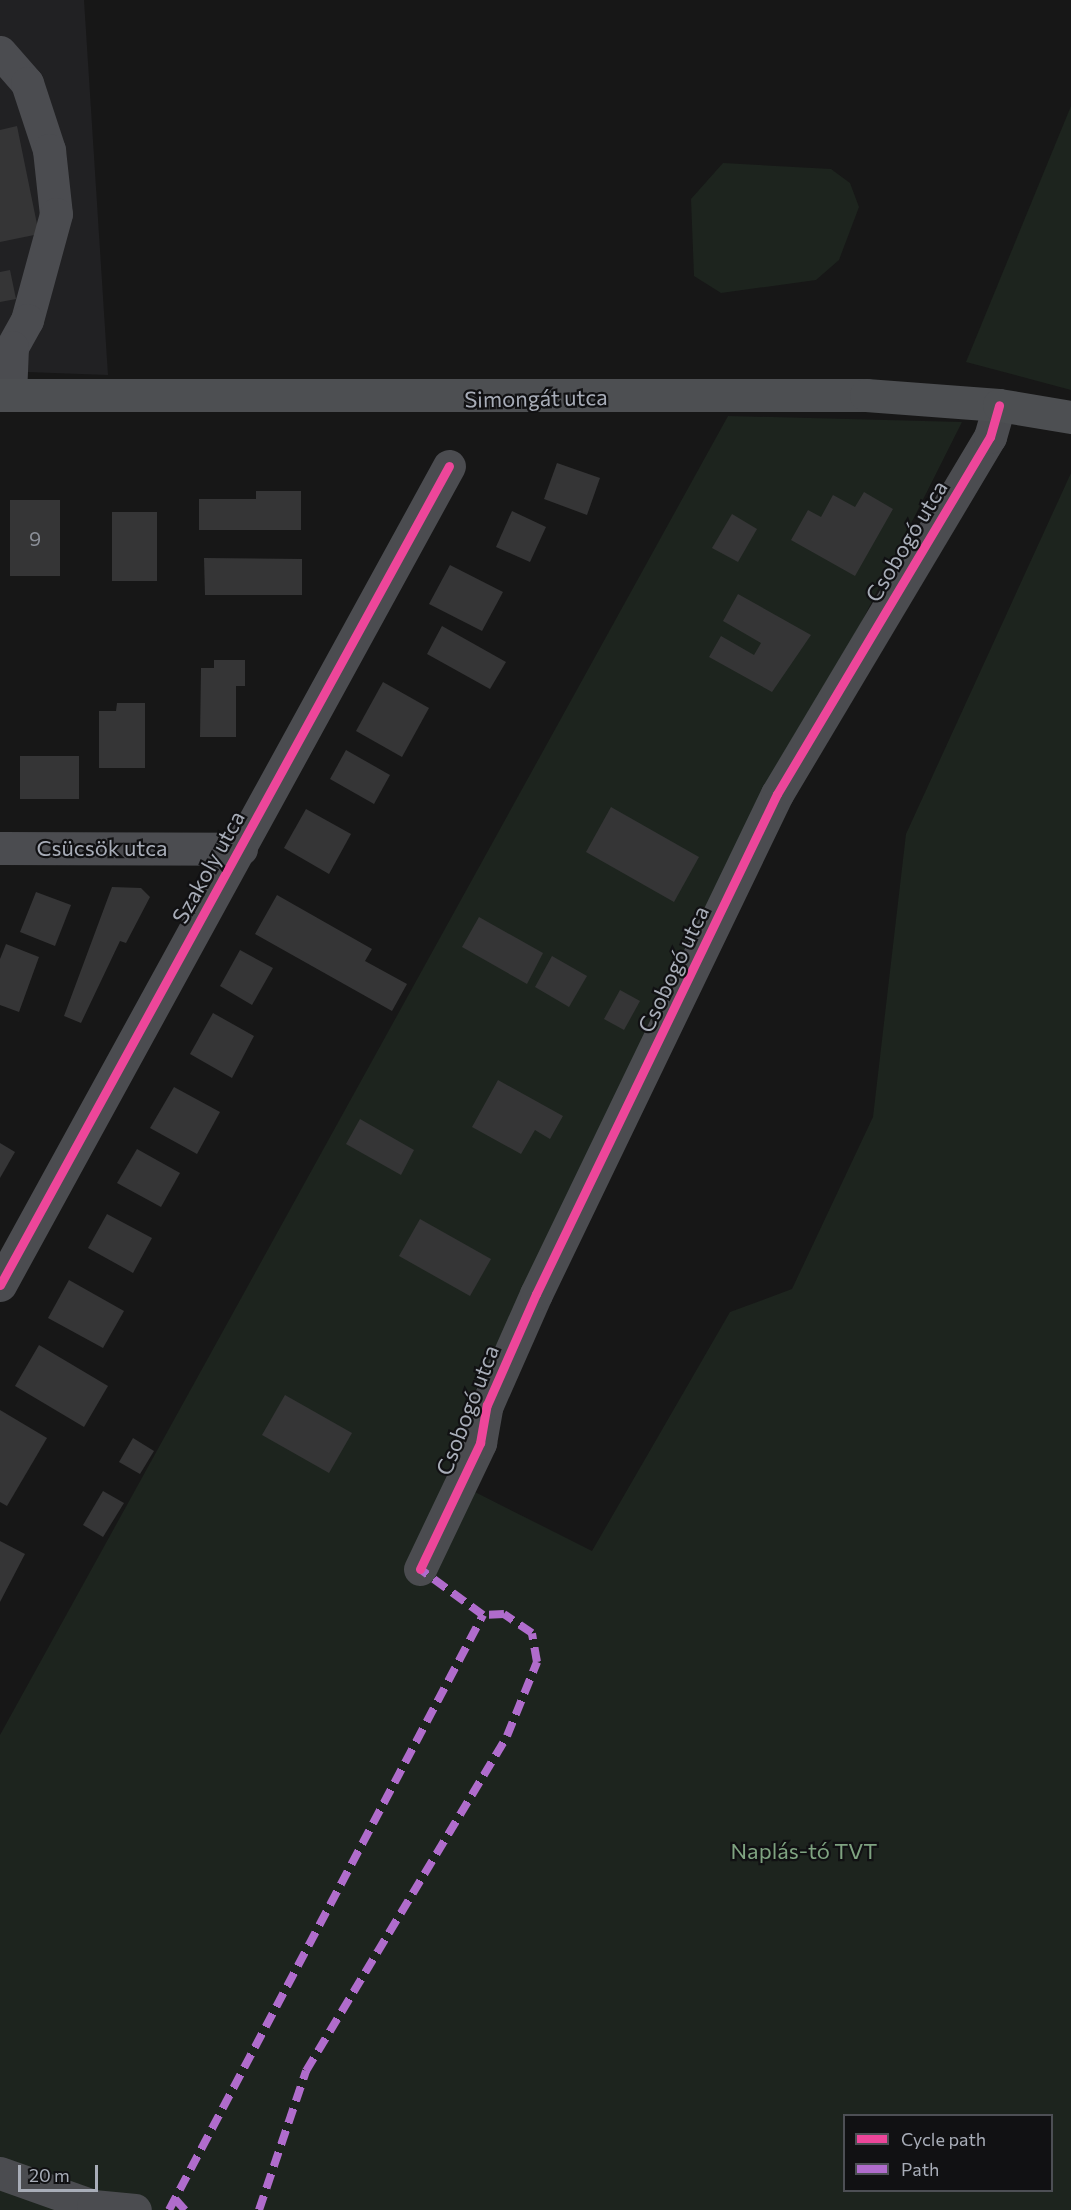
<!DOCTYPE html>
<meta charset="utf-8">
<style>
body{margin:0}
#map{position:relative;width:1071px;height:2210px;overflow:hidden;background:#171717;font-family:Commissioner,sans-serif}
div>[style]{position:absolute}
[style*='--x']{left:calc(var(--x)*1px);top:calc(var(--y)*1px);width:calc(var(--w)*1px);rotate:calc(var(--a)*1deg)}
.built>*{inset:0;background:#212123}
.green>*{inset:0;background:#1d241e}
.building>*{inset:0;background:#353536}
.minor>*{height:33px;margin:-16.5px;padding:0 16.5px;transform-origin:16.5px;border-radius:16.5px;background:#4b4c50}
.major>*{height:33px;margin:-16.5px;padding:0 16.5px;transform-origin:16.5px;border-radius:16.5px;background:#4d4f52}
.quiet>*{height:8px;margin-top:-4px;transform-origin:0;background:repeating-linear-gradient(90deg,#b06ccc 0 15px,transparent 0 23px)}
.cycleway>*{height:9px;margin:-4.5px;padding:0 4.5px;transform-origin:4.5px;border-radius:4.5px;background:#ed469a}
span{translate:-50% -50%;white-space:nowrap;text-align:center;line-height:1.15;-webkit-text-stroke:4.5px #111113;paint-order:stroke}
.number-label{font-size:20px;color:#8b8f98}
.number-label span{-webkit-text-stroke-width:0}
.street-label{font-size:22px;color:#a8adb8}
.park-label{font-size:22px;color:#7fa381}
.legend{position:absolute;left:843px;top:2114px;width:210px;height:78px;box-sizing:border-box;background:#111113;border:2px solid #4d4f55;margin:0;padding:8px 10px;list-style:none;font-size:18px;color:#a8adb8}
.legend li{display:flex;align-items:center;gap:12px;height:30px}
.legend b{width:30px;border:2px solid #4d4f55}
.scale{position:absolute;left:18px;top:2165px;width:80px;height:27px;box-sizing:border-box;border:3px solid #a8adb8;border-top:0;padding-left:8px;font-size:18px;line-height:21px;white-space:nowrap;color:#a8adb8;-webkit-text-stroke:4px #111113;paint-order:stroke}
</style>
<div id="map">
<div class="built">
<div style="clip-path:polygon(0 0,84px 0,108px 375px,0 371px)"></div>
</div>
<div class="green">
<div style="clip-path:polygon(1071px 106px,1071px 390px,966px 362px)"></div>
<div style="clip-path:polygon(723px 163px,831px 169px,850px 183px,859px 207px,839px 260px,816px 280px,721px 293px,694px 276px,691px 199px)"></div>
<div style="clip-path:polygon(evenodd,728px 416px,962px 422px,465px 1411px,467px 1488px,592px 1551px,730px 1312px,792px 1289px,873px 1117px,906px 834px,1071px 473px,1071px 2210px,0 2210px,0 1735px,728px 416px,844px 2116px,1052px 2116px,1052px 2190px,844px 2190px,844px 2116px)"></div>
</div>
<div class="building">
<div style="clip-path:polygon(17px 126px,39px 234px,0 242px,0 130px)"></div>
<div style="clip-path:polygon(10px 270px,16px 299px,0 302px,0 272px)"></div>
<div style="clip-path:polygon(557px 463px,600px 478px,587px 515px,544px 499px)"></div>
<div style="clip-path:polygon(256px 491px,301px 491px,301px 530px,199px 530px,199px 499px,256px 499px)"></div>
<div style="clip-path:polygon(864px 492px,893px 509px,855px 576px,791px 540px,808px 510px,821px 517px,833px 495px,855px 507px)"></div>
<div style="clip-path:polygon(10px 500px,60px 500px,60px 576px,10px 576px)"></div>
<div style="clip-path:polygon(512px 511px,546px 527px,530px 562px,496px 547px)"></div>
<div style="clip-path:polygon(112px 512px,157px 512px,157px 581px,112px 581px)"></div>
<div style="clip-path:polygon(732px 514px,757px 529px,738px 562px,712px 548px)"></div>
<div style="clip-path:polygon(204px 558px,302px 559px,302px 595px,205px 595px)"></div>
<div style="clip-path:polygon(450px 565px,503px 592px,482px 631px,429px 604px)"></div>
<div style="clip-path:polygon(738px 594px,811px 635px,772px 692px,709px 657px,721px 636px,754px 655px,761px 643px,723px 621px)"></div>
<div style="clip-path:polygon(442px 626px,506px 662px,490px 689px,427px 654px)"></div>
<div style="clip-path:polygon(214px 660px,245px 660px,245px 686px,236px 686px,236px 737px,200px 737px,201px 668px,214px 668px)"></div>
<div style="clip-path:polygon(383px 682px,429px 708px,402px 757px,356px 731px)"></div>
<div style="clip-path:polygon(117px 703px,145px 703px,145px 768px,99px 768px,99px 711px,116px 711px)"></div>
<div style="clip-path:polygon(346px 750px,390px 775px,374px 804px,330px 779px)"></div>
<div style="clip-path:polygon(20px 756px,79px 756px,79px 799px,20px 799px)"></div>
<div style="clip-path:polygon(611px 807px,699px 857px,674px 902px,586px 852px)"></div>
<div style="clip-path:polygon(306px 809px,351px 834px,329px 874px,284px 848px)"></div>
<div style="clip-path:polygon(112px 887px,141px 888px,150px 897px,126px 943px,120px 941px,81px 1023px,64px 1016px)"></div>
<div style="clip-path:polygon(36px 892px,71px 905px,55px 946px,20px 932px)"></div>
<div style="clip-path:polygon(277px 895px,372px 949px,365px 961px,407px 984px,392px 1011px,255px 934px)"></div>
<div style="clip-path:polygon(479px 917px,543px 953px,527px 984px,462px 947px)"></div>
<div style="clip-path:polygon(6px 944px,39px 957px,19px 1012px,0 1005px,0 959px)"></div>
<div style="clip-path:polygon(240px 950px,273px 968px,252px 1005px,220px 986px)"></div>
<div style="clip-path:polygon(552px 956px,587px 976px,569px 1007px,535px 987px)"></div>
<div style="clip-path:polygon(620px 990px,640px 1001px,624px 1030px,604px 1019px)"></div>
<div style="clip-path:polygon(213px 1013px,254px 1036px,232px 1078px,190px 1054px)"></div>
<div style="clip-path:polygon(498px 1080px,563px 1116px,550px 1139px,535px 1130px,521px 1154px,472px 1127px)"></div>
<div style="clip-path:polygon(174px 1087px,220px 1112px,197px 1154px,150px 1128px)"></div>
<div style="clip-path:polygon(360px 1119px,414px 1150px,401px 1175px,346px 1144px)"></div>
<div style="clip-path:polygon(0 1143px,15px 1152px,0 1178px)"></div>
<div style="clip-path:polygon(137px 1149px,180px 1173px,161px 1207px,117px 1183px)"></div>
<div style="clip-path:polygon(107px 1214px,152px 1238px,133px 1273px,88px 1248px)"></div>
<div style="clip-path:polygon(420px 1219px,491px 1259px,470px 1296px,399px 1256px)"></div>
<div style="clip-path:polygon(69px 1280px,124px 1311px,103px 1348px,48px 1318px)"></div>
<div style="clip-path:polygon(39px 1345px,108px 1386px,84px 1427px,15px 1386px)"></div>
<div style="clip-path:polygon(285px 1395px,352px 1433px,329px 1473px,262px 1435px)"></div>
<div style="clip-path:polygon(0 1410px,47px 1438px,7px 1506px,0 1502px)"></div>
<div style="clip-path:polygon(133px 1438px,154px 1451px,140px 1474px,119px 1462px)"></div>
<div style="clip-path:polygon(103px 1491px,124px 1503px,103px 1537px,83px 1525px)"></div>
<div style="clip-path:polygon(0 1541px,25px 1554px,0 1602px)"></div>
</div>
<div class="minor">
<div style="--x:0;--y:52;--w:41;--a:48.9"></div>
<div style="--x:27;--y:83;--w:71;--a:71.8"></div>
<div style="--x:49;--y:150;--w:64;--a:83.8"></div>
<div style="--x:56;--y:214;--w:110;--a:105.3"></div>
<div style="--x:27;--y:320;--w:31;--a:119"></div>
<div style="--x:12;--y:347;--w:48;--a:92.4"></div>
<div style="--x:0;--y:848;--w:241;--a:0.2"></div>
<div style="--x:0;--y:1285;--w:934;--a:-61.27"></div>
<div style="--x:420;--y:1569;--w:140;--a:-64.5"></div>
<div style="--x:480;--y:1443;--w:39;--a:-80"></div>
<div style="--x:487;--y:1405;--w:121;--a:-66.2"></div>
<div style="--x:536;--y:1294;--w:555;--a:-64.27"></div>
<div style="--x:777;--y:794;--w:416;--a:-59.2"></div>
<div style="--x:990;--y:437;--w:33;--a:-74"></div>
<div style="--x:0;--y:2173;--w:99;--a:19.5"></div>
<div style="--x:93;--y:2206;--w:42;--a:5.4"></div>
</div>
<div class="major">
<div style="--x:0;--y:395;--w:866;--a:0"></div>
<div style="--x:866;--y:395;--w:133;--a:4.3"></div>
<div style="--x:999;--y:405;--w:73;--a:9.5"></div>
</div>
<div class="quiet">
<div style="--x:175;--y:2199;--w:15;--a:48"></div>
<div style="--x:169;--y:2210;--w:673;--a:-62.18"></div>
<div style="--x:483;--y:1615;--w:78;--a:-143.9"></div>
<div style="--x:259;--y:2210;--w:147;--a:-71.3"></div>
<div style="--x:306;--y:2071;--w:391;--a:-59"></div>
<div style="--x:507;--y:1736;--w:80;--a:-67.9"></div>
<div style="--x:537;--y:1662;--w:29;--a:-100"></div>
<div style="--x:532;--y:1633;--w:34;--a:-146"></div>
<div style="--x:504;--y:1614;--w:21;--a:177"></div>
</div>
<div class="cycleway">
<div style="--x:0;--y:1285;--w:934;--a:-61.27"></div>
<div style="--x:420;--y:1569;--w:140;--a:-64.5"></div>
<div style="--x:480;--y:1443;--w:39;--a:-80"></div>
<div style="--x:487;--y:1405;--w:121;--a:-66.2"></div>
<div style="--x:536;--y:1294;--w:555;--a:-64.27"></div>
<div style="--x:777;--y:794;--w:416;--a:-59.2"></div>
<div style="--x:990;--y:437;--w:33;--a:-74"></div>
</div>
<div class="number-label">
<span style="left:35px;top:538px">9</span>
</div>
<div class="street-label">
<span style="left:536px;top:398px;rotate:-1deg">Simongát utca</span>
<span style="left:906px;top:541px;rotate:-59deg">Csobogó utca</span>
<span style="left:102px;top:848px">Csücsök utca</span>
<span style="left:208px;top:867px;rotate:-61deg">Szakoly utca</span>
<span style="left:673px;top:969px;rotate:-65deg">Csobogó utca</span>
<span style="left:467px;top:1410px;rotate:-69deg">Csobogó utca</span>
</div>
<div class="park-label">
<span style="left:804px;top:1851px">Naplás-tó TVT</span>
</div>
<ul class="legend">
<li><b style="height:8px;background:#ed469a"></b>Cycle path</li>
<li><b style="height:8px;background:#b06ccc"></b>Path</li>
</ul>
<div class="scale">20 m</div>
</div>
